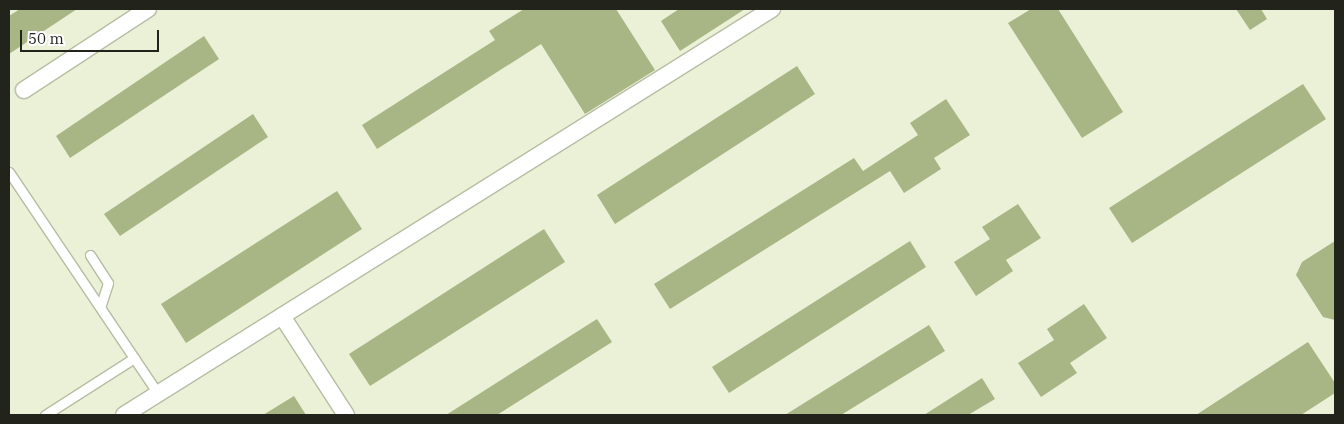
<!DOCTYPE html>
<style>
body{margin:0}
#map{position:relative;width:1344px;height:424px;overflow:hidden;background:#eaf1d6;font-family:"IBM Plex Serif",serif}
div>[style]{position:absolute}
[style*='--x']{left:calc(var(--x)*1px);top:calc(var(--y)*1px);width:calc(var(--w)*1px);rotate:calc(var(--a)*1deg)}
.building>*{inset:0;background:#a8b584}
.roads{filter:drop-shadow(1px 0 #b6bda4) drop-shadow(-1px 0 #b6bda4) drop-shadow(0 1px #b6bda4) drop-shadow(0 -1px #b6bda4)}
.lane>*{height:9px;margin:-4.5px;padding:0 4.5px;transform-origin:4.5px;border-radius:4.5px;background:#fff}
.street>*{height:16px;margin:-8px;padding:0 8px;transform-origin:8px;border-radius:8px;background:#fff}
span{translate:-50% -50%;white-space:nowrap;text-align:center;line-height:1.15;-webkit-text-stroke:5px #fff;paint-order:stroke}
.frame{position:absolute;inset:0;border:10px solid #22241b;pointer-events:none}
.scale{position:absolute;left:20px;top:30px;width:139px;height:22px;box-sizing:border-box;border:2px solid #22241b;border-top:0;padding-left:6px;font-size:15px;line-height:18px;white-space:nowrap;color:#22241b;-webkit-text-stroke:4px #fff;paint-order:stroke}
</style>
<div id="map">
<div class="building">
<div style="clip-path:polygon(20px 9px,77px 9px,9px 54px,9px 16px)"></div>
<div style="clip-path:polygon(524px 9px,616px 9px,655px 70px,585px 114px,541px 44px,377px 149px,362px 125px,495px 40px,489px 31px)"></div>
<div style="clip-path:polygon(679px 9px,745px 9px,680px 51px,661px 21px)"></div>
<div style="clip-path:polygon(1031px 9px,1058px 9px,1123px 112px,1082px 138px,1008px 23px)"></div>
<div style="clip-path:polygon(1236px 9px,1261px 9px,1267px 19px,1250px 30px)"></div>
<div style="clip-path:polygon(204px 36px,219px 59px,70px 158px,56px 136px)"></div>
<div style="clip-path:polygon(797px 66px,815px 94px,615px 224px,597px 195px)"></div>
<div style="clip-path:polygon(1303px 84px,1326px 119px,1132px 243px,1109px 208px)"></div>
<div style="clip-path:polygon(946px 99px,970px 135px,934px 158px,941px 169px,904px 193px,890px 171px,670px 309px,654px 284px,854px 158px,863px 171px,918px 135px,910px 123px)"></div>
<div style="clip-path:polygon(253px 114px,268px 137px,120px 236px,104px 214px)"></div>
<div style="clip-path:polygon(337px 191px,362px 229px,186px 343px,161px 304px)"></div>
<div style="clip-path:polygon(1018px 204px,1041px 238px,1006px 260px,1013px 271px,976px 296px,954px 262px,990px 239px,982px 227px)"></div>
<div style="clip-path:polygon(544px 229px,565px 262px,370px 386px,349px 354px)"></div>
<div style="clip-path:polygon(910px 241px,926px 267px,729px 393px,712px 367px)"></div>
<div style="clip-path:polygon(1335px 241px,1335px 320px,1323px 317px,1296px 275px,1302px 262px)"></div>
<div style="clip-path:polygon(1084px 304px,1107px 338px,1070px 363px,1077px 373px,1041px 397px,1018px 363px,1054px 340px,1047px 329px)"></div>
<div style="clip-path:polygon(597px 319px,612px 342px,497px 415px,446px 415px)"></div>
<div style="clip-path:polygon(929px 325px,945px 351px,841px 415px,785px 415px)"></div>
<div style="clip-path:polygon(1308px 342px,1335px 383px,1335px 393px,1301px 415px,1196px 415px)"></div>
<div style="clip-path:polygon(982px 378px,995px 399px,968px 415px,924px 415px)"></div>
<div style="clip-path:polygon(294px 396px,306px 415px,263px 415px)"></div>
</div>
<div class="roads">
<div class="lane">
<div style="--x:9;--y:172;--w:267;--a:56.1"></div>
<div style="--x:90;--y:255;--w:33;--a:57"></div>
<div style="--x:108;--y:283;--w:25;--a:108"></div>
<div style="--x:45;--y:415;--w:106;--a:-32.6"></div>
</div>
<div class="street">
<div style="--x:24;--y:90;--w:148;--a:-33.2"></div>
<div style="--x:282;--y:316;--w:118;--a:57.1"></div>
<div style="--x:124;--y:415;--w:765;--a:-32.07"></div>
</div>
</div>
<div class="frame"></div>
<div class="scale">50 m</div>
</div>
